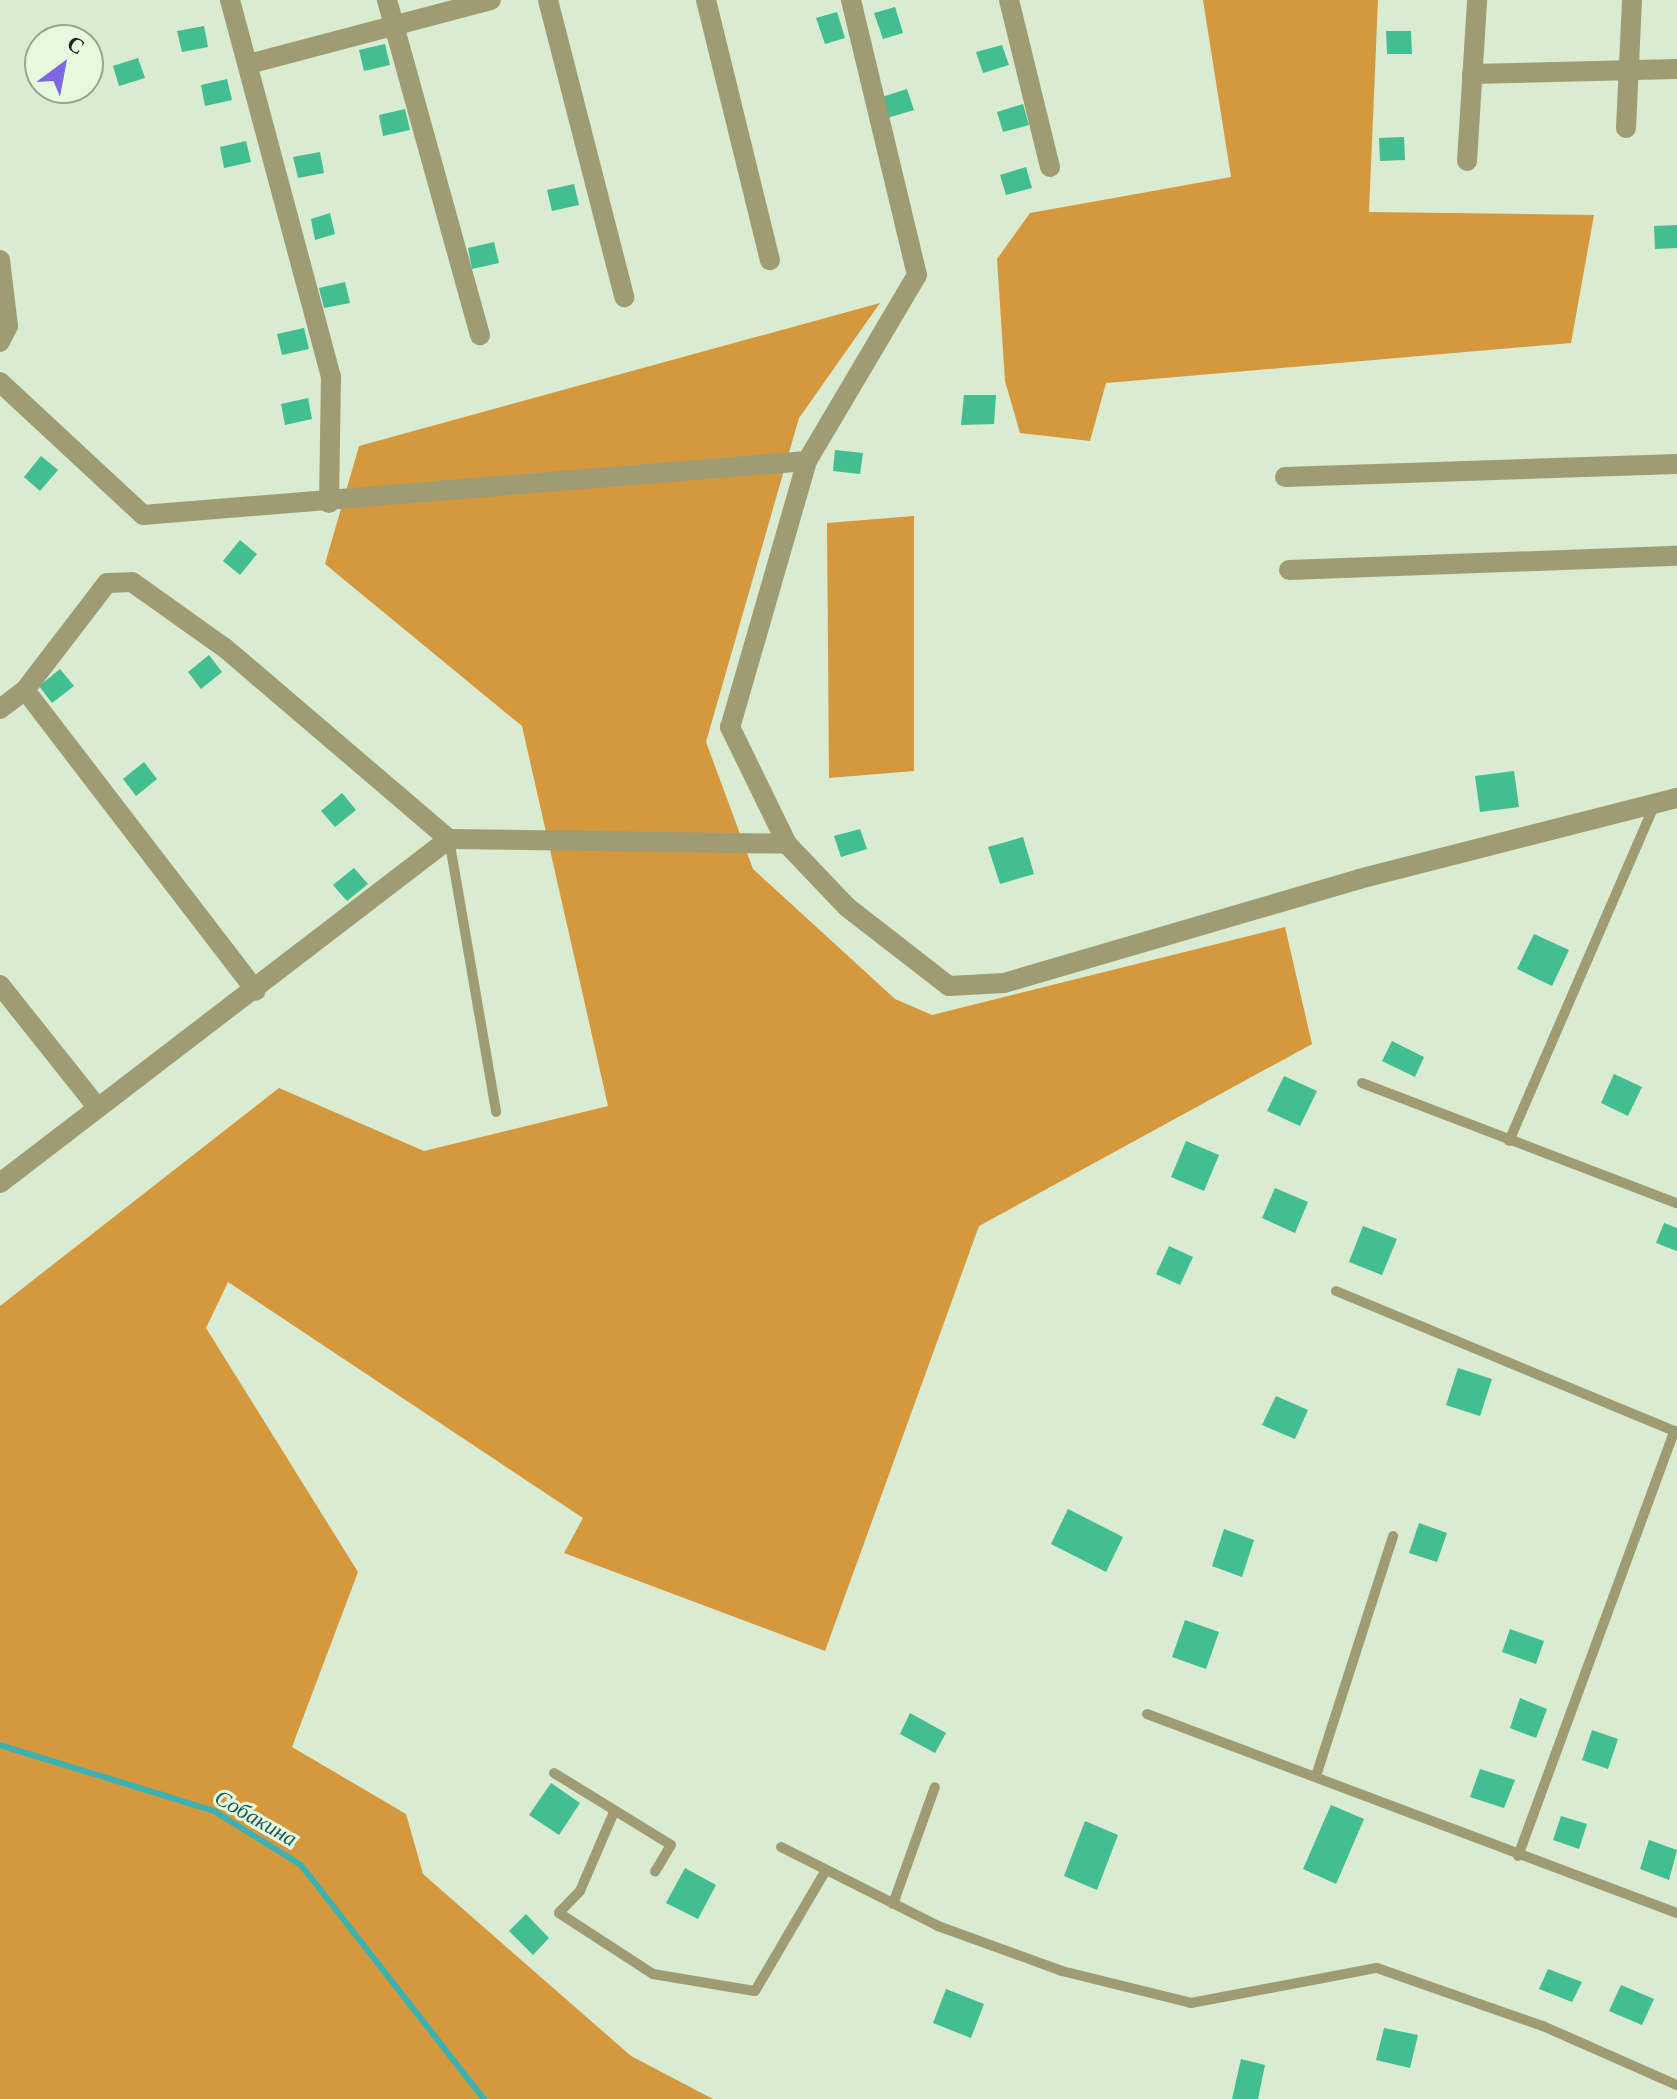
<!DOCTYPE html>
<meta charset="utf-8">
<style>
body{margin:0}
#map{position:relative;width:1677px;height:2099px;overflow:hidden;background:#d9ebd0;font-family:Georgia,serif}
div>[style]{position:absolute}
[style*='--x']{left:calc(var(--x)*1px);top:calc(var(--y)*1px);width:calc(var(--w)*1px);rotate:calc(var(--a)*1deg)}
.forest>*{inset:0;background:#d5983d}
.stream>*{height:6px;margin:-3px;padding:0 3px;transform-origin:3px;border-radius:3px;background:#3cb1b2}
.building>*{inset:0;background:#42be92}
.lane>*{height:10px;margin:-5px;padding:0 5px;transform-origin:5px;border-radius:5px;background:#9f9c73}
.street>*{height:20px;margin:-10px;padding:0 10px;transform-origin:10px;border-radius:10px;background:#9f9c73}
span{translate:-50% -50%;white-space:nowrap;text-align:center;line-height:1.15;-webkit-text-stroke:6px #e7f9dd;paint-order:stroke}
.water-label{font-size:22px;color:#195a5a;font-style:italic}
.north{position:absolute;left:24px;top:24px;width:80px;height:80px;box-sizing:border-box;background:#e7f9dd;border:2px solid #97a590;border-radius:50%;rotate:32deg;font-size:22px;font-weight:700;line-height:32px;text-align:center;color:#20261c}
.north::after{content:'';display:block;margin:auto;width:28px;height:36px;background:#7d67e2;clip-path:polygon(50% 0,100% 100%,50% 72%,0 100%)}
</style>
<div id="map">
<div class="forest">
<div style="clip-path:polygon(1203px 0,1378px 0,1369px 212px,1594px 215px,1571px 343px,1106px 383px,1090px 441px,1020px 433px,1005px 381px,997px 259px,1030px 213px,1231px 177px)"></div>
<div style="clip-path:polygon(880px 303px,799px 418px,706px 742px,753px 869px,895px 999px,932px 1015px,1285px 927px,1312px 1044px,979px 1226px,825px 1651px,564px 1553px,583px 1518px,228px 1282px,206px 1328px,358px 1572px,292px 1747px,406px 1814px,423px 1874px,631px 2056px,713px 2099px,0 2099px,0 1306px,279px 1088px,424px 1151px,608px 1106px,522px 726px,325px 564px,359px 446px)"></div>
<div style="clip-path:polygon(914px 516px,914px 771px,829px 778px,827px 523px)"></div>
</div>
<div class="stream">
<div style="--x:0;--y:1745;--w:224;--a:17.1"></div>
<div style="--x:214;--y:1811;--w:102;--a:31.8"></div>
<div style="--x:301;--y:1865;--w:297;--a:52"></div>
</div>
<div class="building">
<div style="clip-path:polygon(895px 7px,903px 33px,883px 39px,874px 13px)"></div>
<div style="clip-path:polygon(837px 12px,845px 38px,825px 44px,816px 18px)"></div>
<div style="clip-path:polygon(204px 26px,208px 47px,182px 52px,177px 31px)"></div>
<div style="clip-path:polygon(1386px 31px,1411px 31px,1412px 54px,1387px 54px)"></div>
<div style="clip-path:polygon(385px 44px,390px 65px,364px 71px,359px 50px)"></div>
<div style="clip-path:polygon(1002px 45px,1009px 65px,983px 73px,976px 52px)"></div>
<div style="clip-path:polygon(138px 58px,145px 78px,119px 86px,113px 66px)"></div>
<div style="clip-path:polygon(227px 79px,232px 100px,205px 106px,201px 85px)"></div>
<div style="clip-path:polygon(907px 89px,914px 110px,887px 118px,882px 97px)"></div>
<div style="clip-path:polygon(1023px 104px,1029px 125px,1003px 132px,997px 112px)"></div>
<div style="clip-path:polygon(405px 109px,410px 130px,383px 136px,379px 115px)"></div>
<div style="clip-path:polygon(1404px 137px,1405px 160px,1380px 161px,1379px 138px)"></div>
<div style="clip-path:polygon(246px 141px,251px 162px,224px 168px,220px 147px)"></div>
<div style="clip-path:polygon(320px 152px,324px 173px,298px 178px,293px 157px)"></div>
<div style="clip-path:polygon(1026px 167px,1032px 188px,1006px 195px,1000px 175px)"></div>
<div style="clip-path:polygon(574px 184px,579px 205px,552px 211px,547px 190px)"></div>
<div style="clip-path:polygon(330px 213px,335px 234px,315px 240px,311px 219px)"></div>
<div style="clip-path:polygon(1677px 225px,1677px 248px,1655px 249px,1654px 226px)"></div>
<div style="clip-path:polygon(494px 242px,499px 263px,472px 269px,468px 248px)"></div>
<div style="clip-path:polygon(345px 282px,350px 303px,324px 308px,319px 288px)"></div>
<div style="clip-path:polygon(304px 328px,309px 349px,282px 355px,277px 334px)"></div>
<div style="clip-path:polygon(964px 395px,996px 395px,994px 424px,961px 425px)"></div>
<div style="clip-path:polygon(308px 398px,312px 419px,285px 425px,281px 404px)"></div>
<div style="clip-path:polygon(835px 450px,863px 453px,860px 474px,833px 471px)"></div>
<div style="clip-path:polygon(41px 456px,58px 470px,40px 491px,24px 477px)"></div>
<div style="clip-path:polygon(240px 540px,257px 554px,240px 575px,223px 561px)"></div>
<div style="clip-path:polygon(209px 655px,222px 672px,201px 689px,188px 672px)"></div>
<div style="clip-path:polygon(60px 669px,74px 686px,52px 703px,39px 686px)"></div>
<div style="clip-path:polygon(144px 762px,157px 779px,136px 796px,123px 779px)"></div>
<div style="clip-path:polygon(1514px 771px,1519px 807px,1480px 812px,1475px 776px)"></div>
<div style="clip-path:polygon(342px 793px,356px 810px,335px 827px,321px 811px)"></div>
<div style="clip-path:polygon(860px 829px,867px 849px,841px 857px,834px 836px)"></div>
<div style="clip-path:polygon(1023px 837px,1034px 874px,1000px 884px,988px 847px)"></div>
<div style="clip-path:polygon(354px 868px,368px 884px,347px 901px,333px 885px)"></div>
<div style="clip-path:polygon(1534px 934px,1569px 950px,1552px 986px,1517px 969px)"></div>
<div style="clip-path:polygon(1392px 1041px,1424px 1057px,1415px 1077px,1382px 1061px)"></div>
<div style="clip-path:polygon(1614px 1074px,1642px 1087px,1628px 1116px,1601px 1103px)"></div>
<div style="clip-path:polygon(1284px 1076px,1317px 1091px,1300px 1126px,1267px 1111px)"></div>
<div style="clip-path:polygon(1186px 1141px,1219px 1155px,1204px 1191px,1171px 1177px)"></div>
<div style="clip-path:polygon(1275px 1188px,1308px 1202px,1295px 1233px,1262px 1218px)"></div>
<div style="clip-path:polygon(1664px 1223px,1677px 1228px,1677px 1251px,1656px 1243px)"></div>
<div style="clip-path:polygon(1363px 1226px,1397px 1239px,1382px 1275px,1349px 1262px)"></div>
<div style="clip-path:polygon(1169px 1246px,1193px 1257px,1180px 1285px,1156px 1274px)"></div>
<div style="clip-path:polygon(1458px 1368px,1492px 1379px,1480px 1416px,1446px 1405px)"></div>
<div style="clip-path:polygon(1276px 1396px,1308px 1410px,1295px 1439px,1262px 1425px)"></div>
<div style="clip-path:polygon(1068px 1509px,1123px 1537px,1106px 1572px,1051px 1544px)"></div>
<div style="clip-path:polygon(1419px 1523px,1447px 1533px,1437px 1562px,1409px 1553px)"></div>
<div style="clip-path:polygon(1224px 1529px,1254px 1540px,1242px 1577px,1212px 1566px)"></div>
<div style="clip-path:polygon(1185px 1620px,1219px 1632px,1206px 1669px,1172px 1657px)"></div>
<div style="clip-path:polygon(1510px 1629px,1544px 1641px,1536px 1664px,1502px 1652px)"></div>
<div style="clip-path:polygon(1520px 1698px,1547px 1709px,1536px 1738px,1510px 1728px)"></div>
<div style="clip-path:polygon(910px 1713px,946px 1733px,935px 1753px,900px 1734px)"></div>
<div style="clip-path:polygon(1592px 1730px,1618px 1739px,1608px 1769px,1582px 1760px)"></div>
<div style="clip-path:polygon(1480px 1769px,1515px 1780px,1504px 1808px,1470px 1797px)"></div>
<div style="clip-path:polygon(551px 1783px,580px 1803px,559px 1835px,529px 1815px)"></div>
<div style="clip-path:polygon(1331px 1805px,1364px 1819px,1336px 1884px,1303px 1869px)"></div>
<div style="clip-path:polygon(1561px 1816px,1587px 1824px,1579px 1849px,1553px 1840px)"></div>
<div style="clip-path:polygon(1085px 1821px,1118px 1835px,1097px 1890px,1064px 1876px)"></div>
<div style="clip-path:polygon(1649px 1840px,1677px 1850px,1669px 1880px,1640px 1869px)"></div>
<div style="clip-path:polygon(685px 1868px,716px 1885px,698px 1919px,666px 1903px)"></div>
<div style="clip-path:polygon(526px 1914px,549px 1938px,533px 1955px,509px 1931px)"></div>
<div style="clip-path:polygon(1548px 1969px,1582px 1982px,1572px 2002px,1539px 1989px)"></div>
<div style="clip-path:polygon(1621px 1985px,1654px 1999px,1642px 2025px,1609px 2011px)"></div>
<div style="clip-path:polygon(946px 1989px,984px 2004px,971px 2038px,933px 2023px)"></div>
<div style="clip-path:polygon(1384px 2028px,1418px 2035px,1410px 2068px,1376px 2060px)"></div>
<div style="clip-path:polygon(1241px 2059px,1265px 2065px,1258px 2099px,1232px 2099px)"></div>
</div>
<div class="lane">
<div style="--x:449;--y:839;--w:277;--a:80.2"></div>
<div style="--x:1362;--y:1083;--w:337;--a:20.9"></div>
<div style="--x:1509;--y:1141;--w:367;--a:-66.6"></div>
<div style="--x:1336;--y:1291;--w:369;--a:22.5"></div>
<div style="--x:1147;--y:1714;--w:566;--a:20.58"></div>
<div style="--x:554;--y:1773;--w:137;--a:31.6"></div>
<div style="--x:671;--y:1845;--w:31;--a:121"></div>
<div style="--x:1317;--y:1773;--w:249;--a:-72.2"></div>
<div style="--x:614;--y:1812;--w:86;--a:113.3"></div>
<div style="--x:580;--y:1891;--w:30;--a:134"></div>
<div style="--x:559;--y:1913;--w:112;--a:33"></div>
<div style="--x:653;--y:1974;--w:103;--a:9.5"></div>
<div style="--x:755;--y:1991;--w:140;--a:-59.6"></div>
<div style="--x:781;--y:1847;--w:176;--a:26.7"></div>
<div style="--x:938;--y:1926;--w:132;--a:19.9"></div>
<div style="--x:1062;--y:1971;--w:133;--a:13.9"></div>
<div style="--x:1191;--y:2003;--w:189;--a:-10.7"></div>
<div style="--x:1377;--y:1968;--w:176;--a:19.3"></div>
<div style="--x:1543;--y:2026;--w:146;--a:23.8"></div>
<div style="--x:1518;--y:1856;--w:453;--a:-69.8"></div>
<div style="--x:893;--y:1904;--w:124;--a:-70.3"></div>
</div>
<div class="street">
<div style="--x:230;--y:0;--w:389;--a:75"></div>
<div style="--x:331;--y:376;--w:127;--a:90.9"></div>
<div style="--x:387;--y:0;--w:348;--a:74.5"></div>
<div style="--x:548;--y:0;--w:307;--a:75.6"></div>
<div style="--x:706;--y:0;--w:268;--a:76.2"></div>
<div style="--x:1009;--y:0;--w:172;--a:76.2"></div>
<div style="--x:249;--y:64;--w:250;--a:-14.8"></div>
<div style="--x:1472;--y:74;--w:205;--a:-1.4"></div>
<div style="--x:1626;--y:128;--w:128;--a:-87.3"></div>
<div style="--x:1467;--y:161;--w:161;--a:-86.4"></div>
<div style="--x:0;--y:260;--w:66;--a:83.1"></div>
<div style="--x:8;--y:326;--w:18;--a:117"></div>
<div style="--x:0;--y:382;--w:195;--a:42.9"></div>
<div style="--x:143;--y:515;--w:666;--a:-4.65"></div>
<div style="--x:807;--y:461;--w:277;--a:106.1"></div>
<div style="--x:730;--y:727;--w:130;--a:64"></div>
<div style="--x:787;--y:844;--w:87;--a:46.4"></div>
<div style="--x:847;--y:907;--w:129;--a:37.8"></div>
<div style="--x:949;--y:986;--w:55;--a:-3.1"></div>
<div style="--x:1004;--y:983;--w:370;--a:-16.3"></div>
<div style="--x:1359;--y:879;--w:328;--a:-14.3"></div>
<div style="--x:807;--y:461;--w:216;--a:-59.4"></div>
<div style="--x:917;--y:275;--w:283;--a:-103.5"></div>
<div style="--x:1285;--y:477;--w:392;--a:-1.9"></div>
<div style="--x:1289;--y:570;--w:388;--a:-2.1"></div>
<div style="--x:25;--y:690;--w:379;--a:52.5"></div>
<div style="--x:0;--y:709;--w:31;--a:-37"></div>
<div style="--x:25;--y:690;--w:135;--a:-52.5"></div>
<div style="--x:107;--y:583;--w:25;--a:-2"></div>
<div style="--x:132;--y:582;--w:114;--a:35.4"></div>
<div style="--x:225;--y:648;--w:294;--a:40.5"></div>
<div style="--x:0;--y:985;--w:156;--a:51.5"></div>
<div style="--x:0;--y:1183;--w:566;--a:-37.46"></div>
<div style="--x:449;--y:839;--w:338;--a:0.8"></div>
</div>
<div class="water-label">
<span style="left:256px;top:1818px;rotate:30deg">Собакина</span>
</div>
<div class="north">С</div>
</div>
